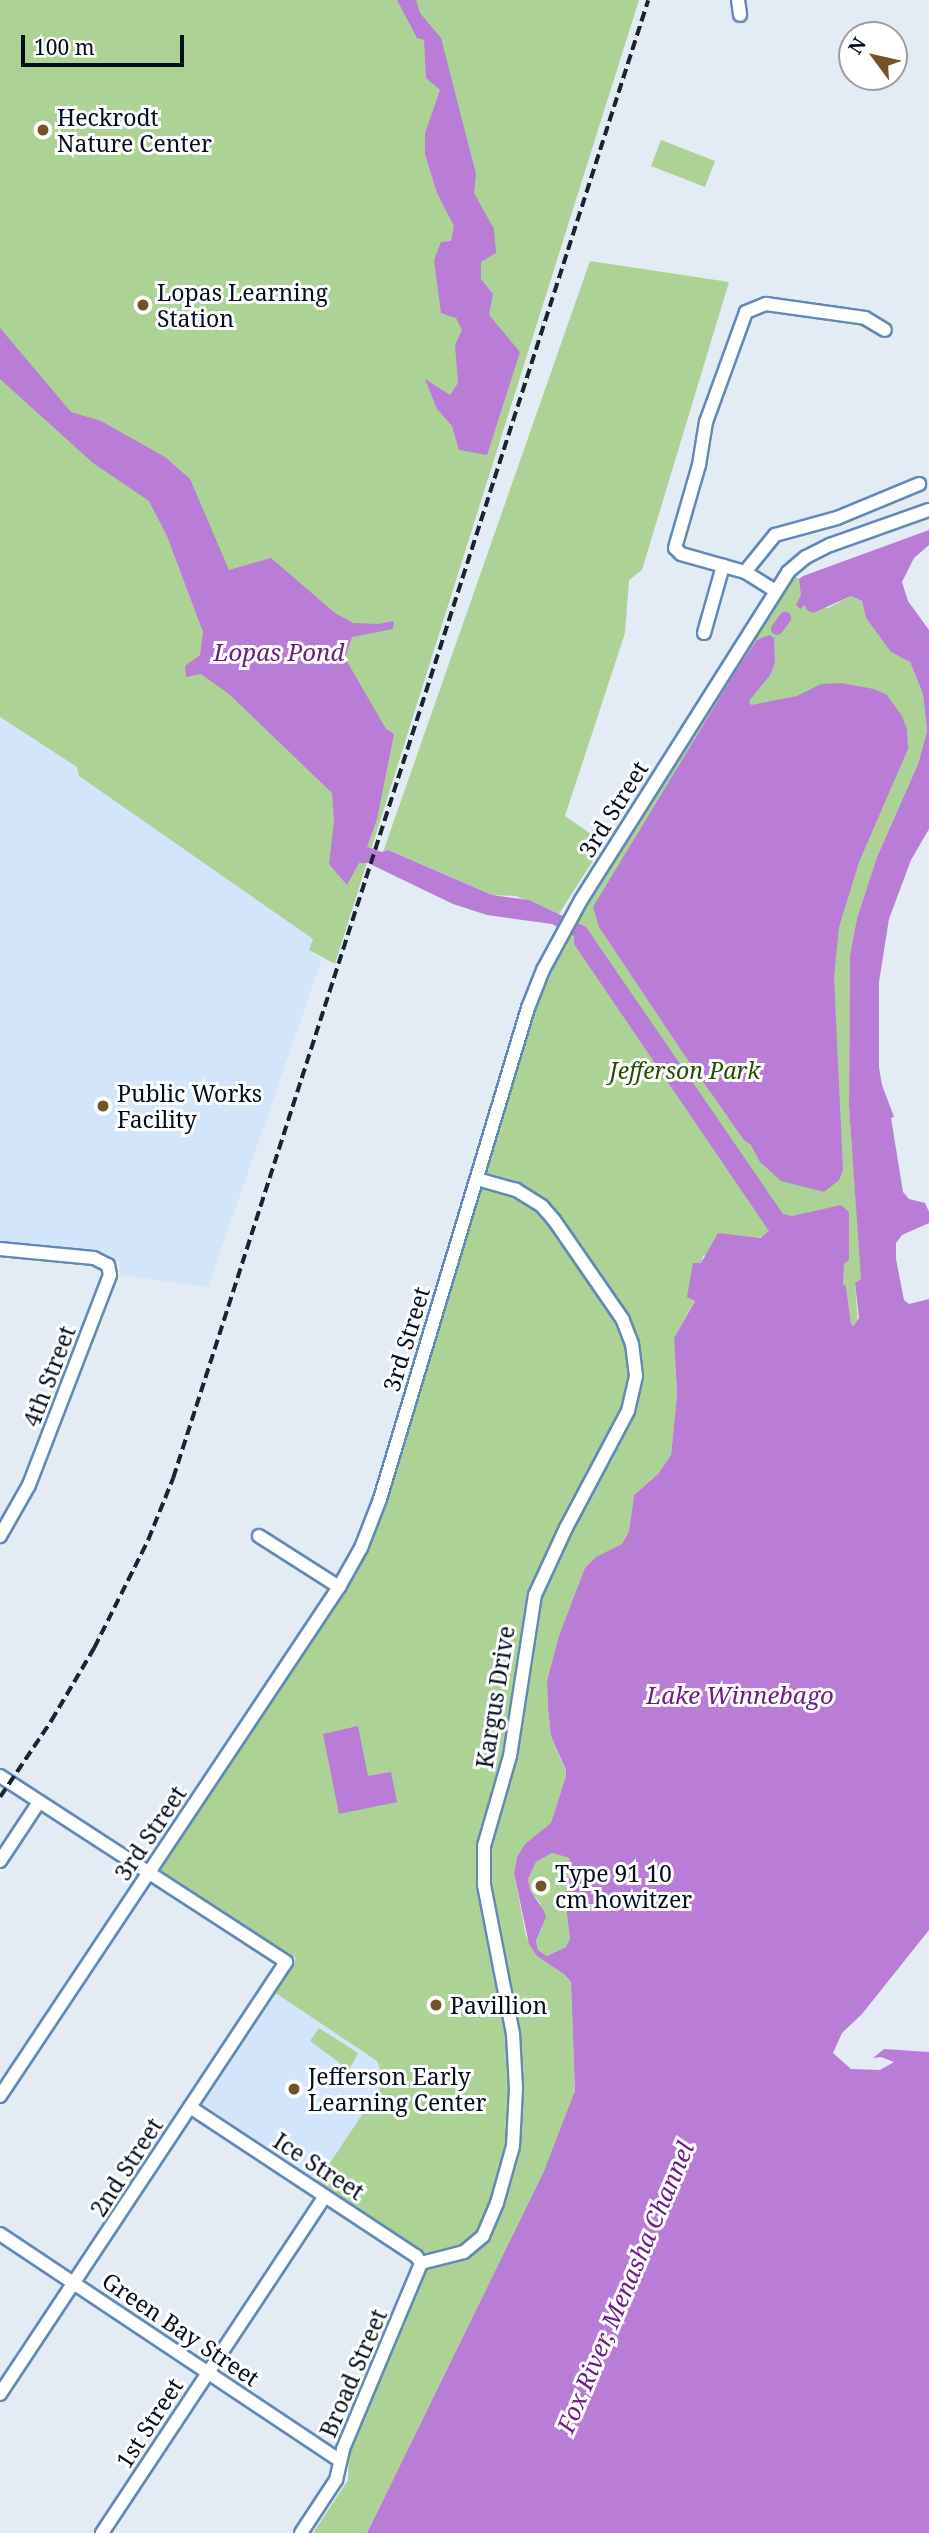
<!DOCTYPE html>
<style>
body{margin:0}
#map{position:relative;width:929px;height:2533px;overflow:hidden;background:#e3ebf5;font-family:"Noto Serif",serif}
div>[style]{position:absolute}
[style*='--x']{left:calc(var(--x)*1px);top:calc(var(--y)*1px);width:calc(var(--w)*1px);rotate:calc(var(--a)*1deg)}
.built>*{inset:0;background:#d3e5fb}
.green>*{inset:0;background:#add296}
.water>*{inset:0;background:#b97dd8}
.canal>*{height:12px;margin:-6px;padding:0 6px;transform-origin:6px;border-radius:6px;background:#b97dd8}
.roads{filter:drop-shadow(2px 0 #6389b6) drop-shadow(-2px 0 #6389b6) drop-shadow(0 2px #6389b6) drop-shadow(0 -2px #6389b6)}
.minor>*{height:12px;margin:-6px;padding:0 6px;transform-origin:6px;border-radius:6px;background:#fff}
.rail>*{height:3.5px;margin-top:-1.75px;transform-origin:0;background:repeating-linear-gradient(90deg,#192332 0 10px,transparent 0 15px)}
.dots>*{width:19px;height:19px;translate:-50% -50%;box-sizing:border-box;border:4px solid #fff;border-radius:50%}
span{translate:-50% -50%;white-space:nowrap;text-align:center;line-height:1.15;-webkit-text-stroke:6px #fff;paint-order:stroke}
.poi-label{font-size:23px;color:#020c1c}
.left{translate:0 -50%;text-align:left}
.street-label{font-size:23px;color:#020c1c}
.park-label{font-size:23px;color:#284c03;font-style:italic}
.water-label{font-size:24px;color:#6a1c89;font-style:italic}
.north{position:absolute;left:838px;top:21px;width:70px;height:70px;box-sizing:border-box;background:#fff;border:2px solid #9a9ea4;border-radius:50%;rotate:303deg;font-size:19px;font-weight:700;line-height:28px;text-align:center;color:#020c1c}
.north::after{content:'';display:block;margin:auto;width:24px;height:32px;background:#735429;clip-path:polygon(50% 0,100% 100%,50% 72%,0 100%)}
.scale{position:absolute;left:21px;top:35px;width:163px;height:32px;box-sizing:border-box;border:4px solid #020c1c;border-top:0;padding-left:9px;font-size:21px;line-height:24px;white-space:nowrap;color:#020c1c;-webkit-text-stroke:5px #fff;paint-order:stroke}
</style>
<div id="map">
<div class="built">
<div style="clip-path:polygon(0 717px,77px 767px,80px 776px,314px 939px,309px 950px,322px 959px,208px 1287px,120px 1275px,120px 1265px,114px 1257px,100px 1251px,0 1241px)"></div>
<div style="clip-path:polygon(274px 1992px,377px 2061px,388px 2076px,317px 2182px,203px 2104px,203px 2098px)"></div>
</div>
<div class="green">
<div style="clip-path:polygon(0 0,639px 0,335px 964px,309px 950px,313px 939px,79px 776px,77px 767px,0 717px)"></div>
<div style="clip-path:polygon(661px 140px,715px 161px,705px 187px,651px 166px)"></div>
<div style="clip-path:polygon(590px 261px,729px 282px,642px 570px,629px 580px,625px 633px,565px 816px,604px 843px,559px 914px,516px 896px,492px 895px,388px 850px,383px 852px)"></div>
<div style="clip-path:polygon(792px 574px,799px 579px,805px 604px,828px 608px,851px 596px,862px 601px,866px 618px,891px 651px,910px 662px,923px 694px,927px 731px,918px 764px,877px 857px,857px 918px,850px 955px,849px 1107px,861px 1269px,861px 1279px,855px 1283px,858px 1323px,855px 1327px,851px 1324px,846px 1286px,766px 1235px,703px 1256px,695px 1300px,674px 1338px,677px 1395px,671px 1455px,658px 1474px,634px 1495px,629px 1531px,622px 1544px,607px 1553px,556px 1652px,547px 1681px,548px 1709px,551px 1736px,566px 1771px,566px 1776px,551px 1824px,525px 1844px,516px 1861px,514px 1873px,526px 1936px,537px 1956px,565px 1975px,571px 1984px,575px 2091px,569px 2112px,544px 2171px,367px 2533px,313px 2533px,348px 2480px,349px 2451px,428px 2266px,422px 2252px,317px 2182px,388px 2076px,381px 2071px,377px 2061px,274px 1992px,296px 1958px,155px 1868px,353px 1569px,531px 1012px,563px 932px)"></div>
<div style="clip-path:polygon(552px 1853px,569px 1858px,571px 1865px,566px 1888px,570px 1938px,566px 1947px,547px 1956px,538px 1950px,536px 1941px,542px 1928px,540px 1903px,530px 1890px,528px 1879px,536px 1862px)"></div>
<div style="clip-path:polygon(319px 2028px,358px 2053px,349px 2070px,310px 2041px)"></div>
</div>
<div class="water">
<div style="clip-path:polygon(397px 0,416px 0,420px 13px,441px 38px,476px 174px,474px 193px,494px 229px,496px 253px,481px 262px,481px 279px,493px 294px,489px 315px,520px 352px,487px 455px,459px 450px,452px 426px,437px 409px,425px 379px,450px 395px,458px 383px,455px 345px,462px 330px,456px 318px,441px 313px,434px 260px,441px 242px,451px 241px,454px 226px,437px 193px,425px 154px,425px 133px,440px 90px,426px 78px,424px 40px,417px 38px)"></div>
<div style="clip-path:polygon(evenodd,0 328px,71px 412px,101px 421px,165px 457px,190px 479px,229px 570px,271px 558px,335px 613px,353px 623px,378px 624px,394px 621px,393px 629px,352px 637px,345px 658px,386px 729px,394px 734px,377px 819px,367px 847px,382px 852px,388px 850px,492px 895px,529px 900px,586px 927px,783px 1214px,792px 1216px,841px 1205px,849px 1212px,849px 1260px,844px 1264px,843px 1284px,846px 1286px,851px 1324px,854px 1326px,859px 1318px,855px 1283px,861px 1279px,849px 1107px,850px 955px,857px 918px,877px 857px,918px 764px,927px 731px,923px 694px,910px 662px,891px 652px,866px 618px,862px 601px,851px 596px,813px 613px,807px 610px,805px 605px,800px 609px,796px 605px,801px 595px,799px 579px,803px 576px,929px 530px,929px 545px,914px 558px,902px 582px,908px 601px,929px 630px,929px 829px,911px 860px,889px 919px,879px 982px,879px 1067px,882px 1085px,894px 1117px,891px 1118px,903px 1192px,909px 1199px,925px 1203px,929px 1212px,929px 1223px,902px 1235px,896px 1243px,896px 1259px,904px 1300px,909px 1304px,929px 1299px,929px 1930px,862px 2014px,842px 2033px,833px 2053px,851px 2069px,880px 2070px,894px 2062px,881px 2057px,873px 2058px,884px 2049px,929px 2052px,929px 2533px,367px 2533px,544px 2171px,575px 2091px,571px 1983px,565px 1975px,537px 1956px,529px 1944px,514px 1873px,517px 1857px,525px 1844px,551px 1823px,566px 1776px,566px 1770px,551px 1736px,548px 1709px,547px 1681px,559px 1636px,585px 1568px,596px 1557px,622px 1544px,629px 1531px,634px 1495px,658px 1474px,671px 1455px,677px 1395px,674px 1338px,695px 1301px,687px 1297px,693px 1263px,701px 1263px,718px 1233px,760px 1238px,769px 1231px,574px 944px,574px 936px,552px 924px,487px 915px,453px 904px,368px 863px,359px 863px,347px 885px,329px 864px,334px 821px,332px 793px,229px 694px,201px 674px,186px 677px,185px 666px,200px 655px,203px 632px,167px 536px,149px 501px,93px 463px,0 379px,0 328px,552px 1853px,569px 1858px,571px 1865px,565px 1897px,570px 1938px,566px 1947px,547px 1956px,538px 1950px,536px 1941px,546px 1917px,544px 1911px,530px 1890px,528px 1879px,536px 1862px,552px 1853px)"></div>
<div style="clip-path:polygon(769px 635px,774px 638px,775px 663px,770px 675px,749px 701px,751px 705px,797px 696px,821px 684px,840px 683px,874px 689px,887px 695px,902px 716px,907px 729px,908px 749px,859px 862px,839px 927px,834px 977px,843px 1170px,839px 1180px,824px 1192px,781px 1181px,760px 1162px,751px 1145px,744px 1140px,685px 1056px,599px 927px,593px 907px,736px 671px,757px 640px)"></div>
<div style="clip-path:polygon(358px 1726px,368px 1776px,391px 1772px,397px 1802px,339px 1814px,323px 1734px)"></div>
</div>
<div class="canal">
<div style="--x:777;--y:629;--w:14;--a:-54"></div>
</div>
<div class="roads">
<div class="minor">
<div style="--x:738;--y:0;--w:15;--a:82"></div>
<div style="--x:745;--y:572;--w:48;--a:-51"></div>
<div style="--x:775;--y:535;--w:64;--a:-15.3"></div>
<div style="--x:837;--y:518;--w:89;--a:-22.5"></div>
<div style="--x:774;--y:590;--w:34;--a:-148"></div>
<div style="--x:745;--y:572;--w:66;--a:-164.3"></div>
<div style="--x:681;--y:554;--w:8;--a:-135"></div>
<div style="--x:675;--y:548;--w:86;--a:-73.9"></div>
<div style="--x:699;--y:465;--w:44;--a:-80.8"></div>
<div style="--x:706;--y:422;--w:117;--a:-70"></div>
<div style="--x:746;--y:312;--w:22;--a:-22"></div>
<div style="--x:766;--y:304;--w:100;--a:8"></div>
<div style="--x:865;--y:318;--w:23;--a:31"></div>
<div style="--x:704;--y:633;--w:70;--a:-74.2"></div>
<div style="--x:0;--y:1249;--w:94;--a:5.5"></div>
<div style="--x:94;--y:1258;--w:16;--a:27"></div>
<div style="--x:108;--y:1265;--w:10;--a:79"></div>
<div style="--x:110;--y:1275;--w:225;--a:111.1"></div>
<div style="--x:29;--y:1485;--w:59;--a:119.6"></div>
<div style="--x:259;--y:1536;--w:95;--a:32.5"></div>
<div style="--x:0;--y:1776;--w:341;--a:33"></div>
<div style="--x:286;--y:1962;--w:518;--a:123.51"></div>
<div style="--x:0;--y:1861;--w:71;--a:-56.5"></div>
<div style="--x:0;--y:2096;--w:612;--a:-56.34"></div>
<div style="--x:339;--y:1587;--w:45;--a:-60.6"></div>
<div style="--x:361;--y:1548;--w:53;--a:-68.8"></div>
<div style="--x:380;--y:1499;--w:513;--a:-73.23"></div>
<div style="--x:528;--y:1008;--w:41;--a:-68.5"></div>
<div style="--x:543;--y:970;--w:80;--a:-61.5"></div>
<div style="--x:581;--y:900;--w:388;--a:-57.7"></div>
<div style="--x:788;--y:572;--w:23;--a:-40"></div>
<div style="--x:806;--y:557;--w:27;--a:-27"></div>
<div style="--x:830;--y:545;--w:105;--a:-19.5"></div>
<div style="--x:190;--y:2107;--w:271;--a:33.4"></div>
<div style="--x:416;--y:2256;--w:9;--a:54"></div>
<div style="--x:0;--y:2234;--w:407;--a:33.7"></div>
<div style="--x:421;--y:2263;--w:44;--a:-14.3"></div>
<div style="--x:464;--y:2252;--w:25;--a:-40"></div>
<div style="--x:483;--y:2236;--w:36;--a:-67"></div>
<div style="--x:497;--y:2203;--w:59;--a:-74.3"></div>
<div style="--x:513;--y:2146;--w:57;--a:-87"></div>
<div style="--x:516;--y:2089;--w:55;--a:-93.1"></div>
<div style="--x:513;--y:2034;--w:152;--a:-101"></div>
<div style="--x:484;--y:1885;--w:39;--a:-90"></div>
<div style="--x:484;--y:1846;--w:94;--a:-73.9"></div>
<div style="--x:510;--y:1756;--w:163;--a:-81.2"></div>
<div style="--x:535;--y:1595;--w:74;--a:-65.2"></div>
<div style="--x:566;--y:1528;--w:132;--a:-62.1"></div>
<div style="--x:628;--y:1411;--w:36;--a:-77"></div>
<div style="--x:636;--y:1376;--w:32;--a:-97"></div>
<div style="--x:632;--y:1344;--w:26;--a:-111"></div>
<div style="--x:623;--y:1320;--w:121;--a:-124.6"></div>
<div style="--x:554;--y:1220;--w:18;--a:-131"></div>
<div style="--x:542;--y:1206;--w:31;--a:-148"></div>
<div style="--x:516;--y:1190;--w:41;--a:-164.2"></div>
<div style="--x:102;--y:2533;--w:404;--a:-56.5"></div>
<div style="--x:301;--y:2533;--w:64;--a:-56.6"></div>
<div style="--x:336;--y:2480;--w:32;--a:-77"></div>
<div style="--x:343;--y:2449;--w:202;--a:-67.2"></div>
</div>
</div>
<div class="rail">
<div style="--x:0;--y:1797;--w:92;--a:-56.1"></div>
<div style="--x:51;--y:1721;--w:85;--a:-59.5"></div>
<div style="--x:94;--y:1648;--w:121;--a:-63.4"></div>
<div style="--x:148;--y:1540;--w:67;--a:-68"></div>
<div style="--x:173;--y:1478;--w:1552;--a:-72.18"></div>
</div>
<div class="dots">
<div style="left:43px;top:130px;background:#735429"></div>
<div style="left:143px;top:305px;background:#735429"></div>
<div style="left:103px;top:1106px;background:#735429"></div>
<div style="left:541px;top:1886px;background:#735429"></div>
<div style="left:436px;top:2005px;background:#735429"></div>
<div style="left:294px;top:2089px;background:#735429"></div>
</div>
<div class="poi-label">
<span class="left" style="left:57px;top:130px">Heckrodt<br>Nature Center</span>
<span class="left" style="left:157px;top:305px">Lopas Learning<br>Station</span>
<span class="left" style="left:117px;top:1106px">Public Works<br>Facility</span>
<span class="left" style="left:555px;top:1886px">Type 91 10<br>cm howitzer</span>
<span class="left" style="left:450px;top:2005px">Pavillion</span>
<span class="left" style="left:308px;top:2089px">Jefferson Early<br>Learning Center</span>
</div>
<div class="street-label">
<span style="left:613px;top:809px;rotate:-58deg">3rd Street</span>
<span style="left:406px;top:1339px;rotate:-73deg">3rd Street</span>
<span style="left:49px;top:1376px;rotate:-69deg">4th Street</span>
<span style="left:495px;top:1697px;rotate:-81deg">Kargus Drive</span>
<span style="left:150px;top:1833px;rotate:-56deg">3rd Street</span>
<span style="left:319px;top:2166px;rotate:33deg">Ice Street</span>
<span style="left:126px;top:2167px;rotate:-57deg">2nd Street</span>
<span style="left:181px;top:2329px;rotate:34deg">Green Bay Street</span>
<span style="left:353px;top:2373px;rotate:-67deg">Broad Street</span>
<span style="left:149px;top:2423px;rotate:-57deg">1st Street</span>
</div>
<div class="park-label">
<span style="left:685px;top:1070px">Jefferson Park</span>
</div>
<div class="water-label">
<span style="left:279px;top:652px">Lopas Pond</span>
<span style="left:740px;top:1695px">Lake Winnebago</span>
<span style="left:625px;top:2287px;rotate:-67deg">Fox River, Menasha Channel</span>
</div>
<div class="north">N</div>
<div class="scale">100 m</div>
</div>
